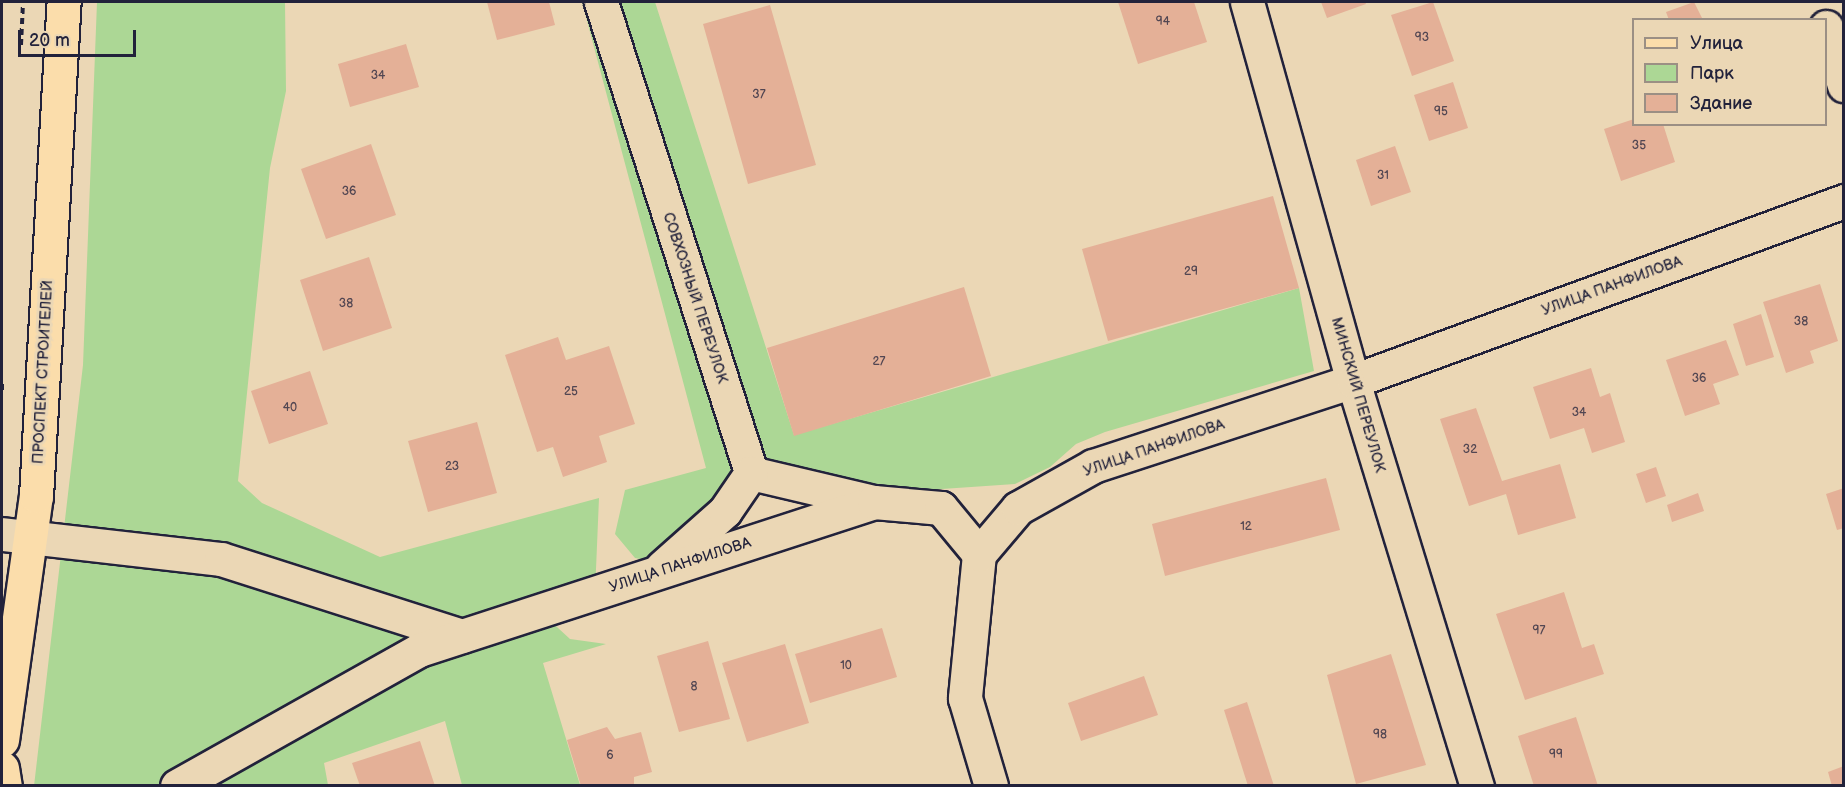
<!DOCTYPE html>
<meta charset="utf-8">
<style>
body{margin:0}
#map{position:relative;width:1845px;height:787px;overflow:hidden;background:#ebd7b5;font-family:"Balsamiq Sans",sans-serif}
div>[style]{position:absolute}
[style*='--x']{left:calc(var(--x)*1px);top:calc(var(--y)*1px);width:calc(var(--w)*1px);rotate:calc(var(--a)*1deg)}
.green>*{inset:0;background:#acd795}
.building>*{inset:0;background:#e4b097}
.path>*{height:4px;margin-top:-2px;transform-origin:0;background:repeating-linear-gradient(90deg,#22223b 0 6px,transparent 0 10.5px)}
.roads{filter:drop-shadow(2px 0 #22223b) drop-shadow(-2px 0 #22223b) drop-shadow(0 2px #22223b) drop-shadow(0 -2px #22223b)}
.minor>*{height:33px;margin:-16.5px;padding:0 16.5px;transform-origin:16.5px;border-radius:16.5px;background:#ebd7b5}
.major>*{height:33px;margin:-16.5px;padding:0 16.5px;transform-origin:16.5px;border-radius:16.5px;background:#fbddab}
span{translate:-50% -50%;white-space:nowrap;text-align:center;line-height:1.15;-webkit-text-stroke:6px #ebd7b5;paint-order:stroke}
.number-label{font-size:12px;color:#524652}
.number-label span{-webkit-text-stroke-width:0}
.street-label{font-size:15px;color:#22223b}
.frame{position:absolute;inset:0;border:3px solid #22223b;pointer-events:none}
.legend{position:absolute;left:1632px;top:18px;width:195px;height:108px;box-sizing:border-box;background:#ebd7b5;border:2px solid #9b8f84;margin:0;padding:8px 10px;list-style:none;font-size:18px;color:#22223b}
.legend li{display:flex;align-items:center;gap:12px;height:30px}
.legend b{width:30px;border:2px solid #9b8f84}
.scale{position:absolute;left:18px;top:30px;width:118px;height:27px;box-sizing:border-box;border:3px solid #22223b;border-top:0;padding-left:8px;font-size:18px;line-height:21px;white-space:nowrap;color:#22223b;-webkit-text-stroke:4px #ebd7b5;paint-order:stroke}
</style>
<div id="map">
<div class="green">
<div style="clip-path:polygon(97px 2px,285px 2px,286px 91px,270px 168px,238px 481px,262px 503px,380px 557px,599px 498px,595px 593px,419px 650px,177px 785px,34px 786px,83px 365px)"></div>
<div style="clip-path:polygon(582px 2px,589px 2px,735px 464px,728px 485px,650px 561px,635px 558px,615px 534px,625px 490px,706px 468px)"></div>
<div style="clip-path:polygon(615px 2px,655px 2px,794px 435px,1299px 288px,1314px 371px,1105px 432px,1076px 444px,1050px 467px,1015px 484px,898px 492px,766px 465px)"></div>
<div style="clip-path:polygon(545px 616px,570px 639px,606px 644px,543px 663px,580px 785px,462px 785px,445px 721px,324px 763px,328px 785px,196px 786px,402px 670px)"></div>
</div>
<div class="building">
<div style="clip-path:polygon(487px 2px,549px 2px,555px 25px,497px 40px)"></div>
<div style="clip-path:polygon(1118px 2px,1194px 2px,1207px 42px,1138px 64px)"></div>
<div style="clip-path:polygon(1321px 2px,1365px 2px,1366px 4px,1327px 18px)"></div>
<div style="clip-path:polygon(1433px 2px,1454px 61px,1412px 76px,1391px 15px)"></div>
<div style="clip-path:polygon(1694px 2px,1703px 20px,1669px 20px,1666px 12px)"></div>
<div style="clip-path:polygon(770px 5px,816px 165px,748px 184px,703px 24px)"></div>
<div style="clip-path:polygon(406px 44px,419px 87px,350px 107px,338px 64px)"></div>
<div style="clip-path:polygon(1453px 82px,1468px 128px,1429px 141px,1414px 95px)"></div>
<div style="clip-path:polygon(1634px 119px,1634px 124px,1663px 124px,1675px 162px,1621px 181px,1604px 129px)"></div>
<div style="clip-path:polygon(371px 144px,396px 215px,326px 239px,301px 169px)"></div>
<div style="clip-path:polygon(1395px 146px,1411px 192px,1371px 206px,1356px 160px)"></div>
<div style="clip-path:polygon(1273px 196px,1299px 288px,1108px 341px,1082px 249px)"></div>
<div style="clip-path:polygon(369px 257px,392px 328px,323px 351px,300px 280px)"></div>
<div style="clip-path:polygon(1820px 284px,1838px 341px,1810px 351px,1814px 363px,1786px 373px,1763px 302px)"></div>
<div style="clip-path:polygon(964px 287px,991px 376px,794px 436px,767px 348px)"></div>
<div style="clip-path:polygon(1761px 314px,1774px 357px,1746px 366px,1733px 324px)"></div>
<div style="clip-path:polygon(558px 337px,566px 360px,609px 346px,635px 424px,599px 436px,607px 462px,563px 477px,553px 447px,537px 452px,505px 355px)"></div>
<div style="clip-path:polygon(1726px 340px,1739px 375px,1713px 384px,1720px 404px,1685px 416px,1666px 360px)"></div>
<div style="clip-path:polygon(1591px 368px,1600px 397px,1610px 393px,1625px 442px,1592px 453px,1584px 428px,1550px 439px,1533px 387px)"></div>
<div style="clip-path:polygon(310px 371px,328px 424px,269px 444px,251px 391px)"></div>
<div style="clip-path:polygon(1476px 408px,1502px 481px,1560px 464px,1576px 518px,1518px 535px,1506px 494px,1469px 506px,1440px 419px)"></div>
<div style="clip-path:polygon(477px 422px,497px 493px,428px 512px,408px 441px)"></div>
<div style="clip-path:polygon(1656px 467px,1666px 496px,1646px 503px,1636px 474px)"></div>
<div style="clip-path:polygon(1326px 478px,1340px 530px,1165px 576px,1152px 524px)"></div>
<div style="clip-path:polygon(1844px 488px,1844px 528px,1837px 530px,1826px 494px)"></div>
<div style="clip-path:polygon(1698px 493px,1704px 511px,1672px 522px,1667px 505px)"></div>
<div style="clip-path:polygon(1564px 592px,1582px 648px,1594px 644px,1604px 674px,1525px 700px,1496px 614px)"></div>
<div style="clip-path:polygon(882px 628px,897px 677px,810px 703px,795px 654px)"></div>
<div style="clip-path:polygon(708px 641px,730px 719px,679px 732px,657px 656px)"></div>
<div style="clip-path:polygon(785px 644px,809px 723px,747px 742px,722px 663px)"></div>
<div style="clip-path:polygon(1391px 654px,1426px 765px,1356px 784px,1327px 675px)"></div>
<div style="clip-path:polygon(1144px 676px,1158px 715px,1081px 741px,1068px 703px)"></div>
<div style="clip-path:polygon(1247px 702px,1274px 786px,1248px 786px,1224px 710px)"></div>
<div style="clip-path:polygon(1576px 717px,1598px 786px,1534px 786px,1518px 736px)"></div>
<div style="clip-path:polygon(607px 727px,615px 739px,641px 732px,652px 772px,634px 777px,634px 786px,581px 786px,567px 740px)"></div>
<div style="clip-path:polygon(420px 741px,435px 786px,360px 786px,352px 763px)"></div>
<div style="clip-path:polygon(1844px 766px,1844px 786px,1832px 786px,1828px 772px)"></div>
</div>
<div class="path">
<div style="--x:21;--y:45;--w:43;--a:-87.3"></div>
<div style="--x:2;--y:390;--w:11;--a:-90"></div>
</div>
<div class="roads">
<div class="minor">
<div style="--x:601;--y:2;--w:494;--a:72.3"></div>
<div style="--x:751;--y:473;--w:126;--a:13.3"></div>
<div style="--x:1247;--y:2;--w:394;--a:74.4"></div>
<div style="--x:1353;--y:381;--w:424;--a:73"></div>
<div style="--x:1826;--y:27;--w:61;--a:72.8"></div>
<div style="--x:2;--y:534;--w:220;--a:6.5"></div>
<div style="--x:221;--y:559;--w:253;--a:17.7"></div>
<div style="--x:979;--y:554;--w:145;--a:95.6"></div>
<div style="--x:965;--y:698;--w:92;--a:73.5"></div>
<div style="--x:662;--y:567;--w:84;--a:-41.6"></div>
<div style="--x:725;--y:511;--w:46;--a:-55.6"></div>
<div style="--x:177;--y:786;--w:278;--a:-29.3"></div>
<div style="--x:419;--y:650;--w:478;--a:-18"></div>
<div style="--x:874;--y:502;--w:67;--a:5.1"></div>
<div style="--x:941;--y:508;--w:60;--a:50.4"></div>
<div style="--x:979;--y:554;--w:60;--a:-49.7"></div>
<div style="--x:1018;--y:508;--w:86;--a:-29.2"></div>
<div style="--x:1093;--y:466;--w:274;--a:-18.1"></div>
<div style="--x:1353;--y:381;--w:523;--a:-20.13"></div>
</div>
<div class="major">
<div style="--x:2;--y:740;--w:246;--a:-82.1"></div>
<div style="--x:36;--y:496;--w:495;--a:-86.8"></div>
<div style="--x:2;--y:768;--w:18;--a:81"></div>
</div>
</div>
<div class="number-label">
<span style="left:1163px;top:22px">94</span>
<span style="left:1422px;top:38px">93</span>
<span style="left:378px;top:76px">34</span>
<span style="left:759px;top:95px">37</span>
<span style="left:1441px;top:112px">95</span>
<span style="left:1639px;top:146px">35</span>
<span style="left:1383px;top:176px">31</span>
<span style="left:349px;top:192px">36</span>
<span style="left:1191px;top:272px">29</span>
<span style="left:346px;top:304px">38</span>
<span style="left:1801px;top:322px">38</span>
<span style="left:879px;top:362px">27</span>
<span style="left:1699px;top:379px">36</span>
<span style="left:571px;top:392px">25</span>
<span style="left:290px;top:408px">40</span>
<span style="left:1579px;top:413px">34</span>
<span style="left:1470px;top:450px">32</span>
<span style="left:452px;top:467px">23</span>
<span style="left:1246px;top:527px">12</span>
<span style="left:1539px;top:631px">97</span>
<span style="left:846px;top:666px">10</span>
<span style="left:694px;top:687px">8</span>
<span style="left:1380px;top:735px">98</span>
<span style="left:1556px;top:755px">99</span>
<span style="left:610px;top:756px">6</span>
</div>
<div class="street-label">
<span style="left:1612px;top:286px;rotate:-20deg">УЛИЦА ПАНФИЛОВА</span>
<span style="left:695px;top:298px;rotate:72deg">СОВХОЗНЫЙ ПЕРЕУЛОК</span>
<span style="left:43px;top:372px;rotate:-87deg">ПРОСПЕКТ СТРОИТЕЛЕЙ</span>
<span style="left:1358px;top:395px;rotate:74deg">МИНСКИЙ ПЕРЕУЛОК</span>
<span style="left:1154px;top:448px;rotate:-19deg">УЛИЦА ПАНФИЛОВА</span>
<span style="left:680px;top:565px;rotate:-18deg">УЛИЦА ПАНФИЛОВА</span>
</div>
<div class="frame"></div>
<ul class="legend">
<li><b style="height:8px;background:#fbddab"></b>Улица</li>
<li><b style="height:16px;background:#acd795"></b>Парк</li>
<li><b style="height:16px;background:#e4b097"></b>Здание</li>
</ul>
<div class="scale">20 m</div>
</div>
